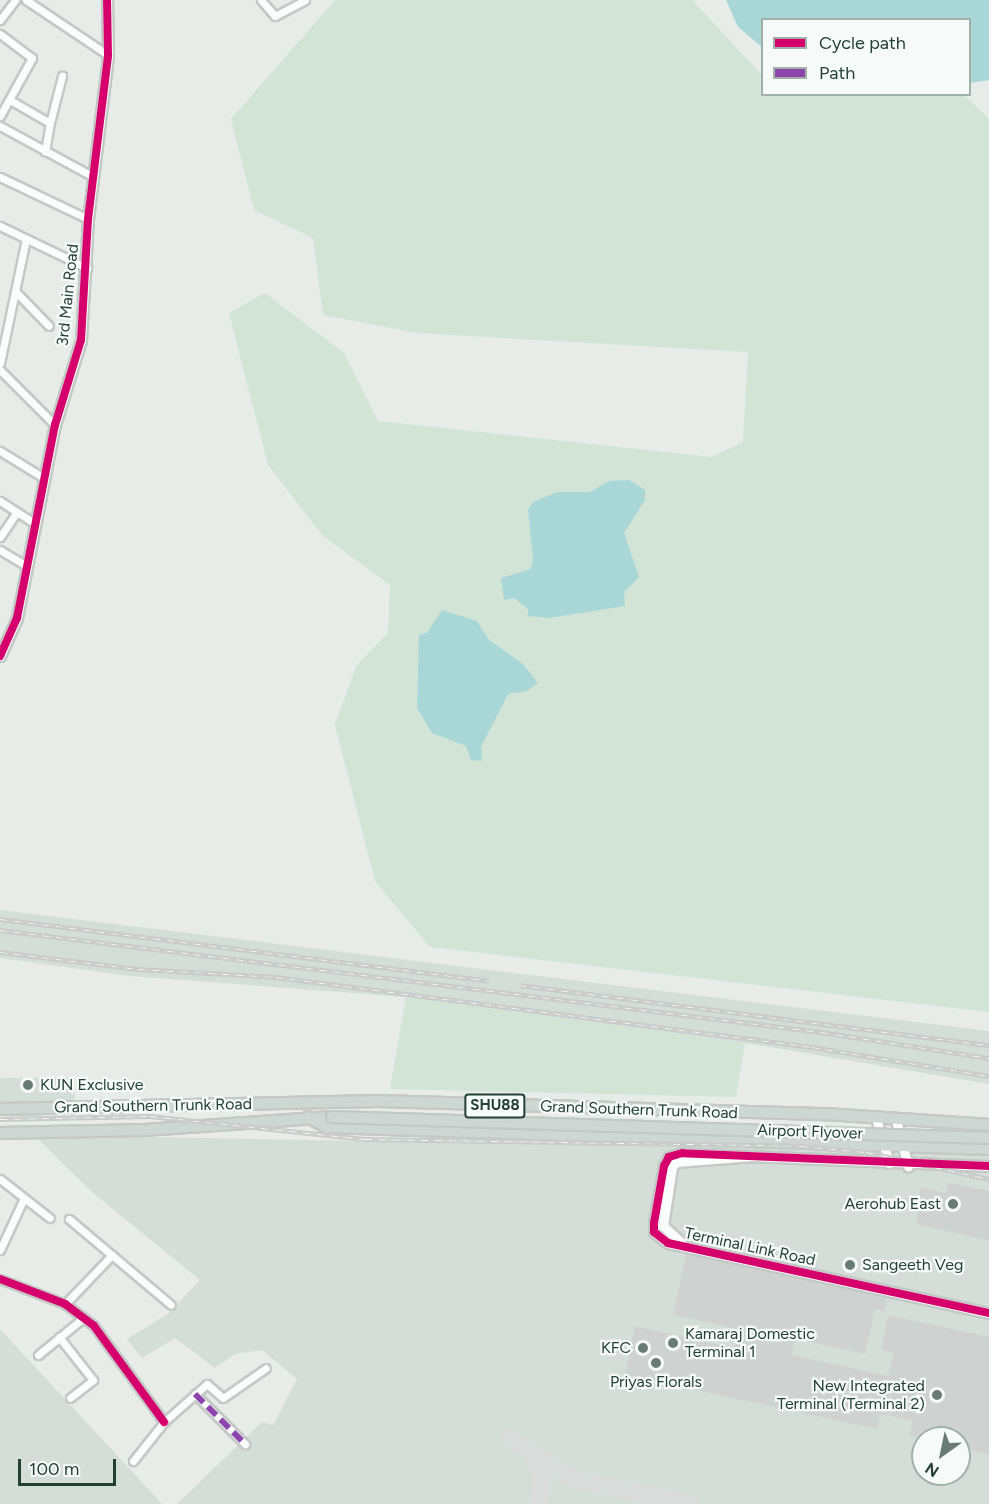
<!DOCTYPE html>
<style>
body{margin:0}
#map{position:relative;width:989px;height:1504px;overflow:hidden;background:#e7ece9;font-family:Figtree,sans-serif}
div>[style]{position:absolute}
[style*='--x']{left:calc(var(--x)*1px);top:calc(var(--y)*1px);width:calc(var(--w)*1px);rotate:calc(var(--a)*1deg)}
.built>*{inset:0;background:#d5ddd9}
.green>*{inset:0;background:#d1e4d5}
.water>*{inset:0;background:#a9d7d8}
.taxiway>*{height:18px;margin:-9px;padding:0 9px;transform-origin:9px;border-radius:9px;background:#d8dcda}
.building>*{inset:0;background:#ced3d1}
.roads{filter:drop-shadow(2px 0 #c4c9c6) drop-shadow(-2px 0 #c4c9c6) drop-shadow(0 2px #c4c9c6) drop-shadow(0 -2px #c4c9c6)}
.minor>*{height:7px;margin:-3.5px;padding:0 3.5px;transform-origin:3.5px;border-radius:3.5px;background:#fbfcfc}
.tertiary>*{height:9px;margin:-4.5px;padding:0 4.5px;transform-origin:4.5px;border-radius:4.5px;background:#fbfcfc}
.primary>*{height:10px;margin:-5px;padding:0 5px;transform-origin:5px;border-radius:5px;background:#cfd7d4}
.rail>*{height:4.5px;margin-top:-2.25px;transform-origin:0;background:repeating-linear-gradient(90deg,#f6faf8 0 7px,#c8ccca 0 14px);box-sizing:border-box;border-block:2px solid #c8ccca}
.bridges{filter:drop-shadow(2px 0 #c2cac7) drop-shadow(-2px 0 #c2cac7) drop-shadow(0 2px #c2cac7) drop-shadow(0 -2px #c2cac7)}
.primary-bridge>*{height:10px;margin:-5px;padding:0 5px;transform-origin:5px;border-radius:5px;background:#cfd7d4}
.quiet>*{height:6px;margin-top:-3px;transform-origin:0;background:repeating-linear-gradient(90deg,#8e44ad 0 12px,transparent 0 18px)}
.cycleway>*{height:8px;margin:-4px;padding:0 4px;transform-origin:4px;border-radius:4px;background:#d6006c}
.dots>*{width:16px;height:16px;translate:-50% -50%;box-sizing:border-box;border:3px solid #f6faf8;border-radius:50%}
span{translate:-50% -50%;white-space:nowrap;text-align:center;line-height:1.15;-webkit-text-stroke:4.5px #f6faf8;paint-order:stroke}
.shield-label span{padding:2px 4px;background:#f6faf8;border:2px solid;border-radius:4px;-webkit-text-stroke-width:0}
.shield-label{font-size:15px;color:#244035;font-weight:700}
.street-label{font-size:16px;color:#244035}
.poi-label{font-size:16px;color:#244035}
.left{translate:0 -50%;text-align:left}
.right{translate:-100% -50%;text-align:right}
.legend{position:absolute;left:761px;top:18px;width:210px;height:78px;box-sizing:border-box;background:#f6faf8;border:2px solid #a2b0aa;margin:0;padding:8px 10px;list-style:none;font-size:18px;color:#244035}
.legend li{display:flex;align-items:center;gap:12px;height:30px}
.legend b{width:30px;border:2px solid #a2b0aa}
.north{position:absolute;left:911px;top:1426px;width:60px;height:60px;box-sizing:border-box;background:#f6faf8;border:2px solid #a2b0aa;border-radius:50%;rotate:213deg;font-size:16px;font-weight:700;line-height:24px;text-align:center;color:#244035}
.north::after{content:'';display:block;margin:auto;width:21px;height:27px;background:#687c74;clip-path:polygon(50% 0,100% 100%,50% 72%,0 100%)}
.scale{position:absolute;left:18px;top:1459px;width:98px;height:27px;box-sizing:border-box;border:3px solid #244035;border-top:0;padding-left:8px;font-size:18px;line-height:21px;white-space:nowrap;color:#244035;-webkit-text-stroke:4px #f6faf8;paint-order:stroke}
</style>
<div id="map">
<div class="built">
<div style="clip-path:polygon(0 910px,989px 1031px,989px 1084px,745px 1043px,406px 997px,130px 976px,0 958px)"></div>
<div style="clip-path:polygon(74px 1077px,75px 1103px,0 1104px,0 1078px)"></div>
<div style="clip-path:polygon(evenodd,34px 1135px,989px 1152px,989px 1504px,177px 1504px,262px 1422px,273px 1425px,297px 1379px,262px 1350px,235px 1354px,215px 1368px,175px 1338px,142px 1358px,127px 1339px,168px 1314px,200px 1280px,92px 1192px,34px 1135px,923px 1438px,959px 1438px,959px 1474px,923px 1474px,923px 1438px)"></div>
<div style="clip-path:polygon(0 1329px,162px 1504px,0 1504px)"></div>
</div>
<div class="green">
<div style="clip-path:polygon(335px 0,692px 0,762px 75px,762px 94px,964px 95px,989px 119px,989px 1012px,430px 947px,375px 881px,335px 725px,356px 666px,388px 633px,390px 585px,322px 535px,268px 465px,229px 313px,265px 293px,344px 353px,378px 421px,711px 457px,743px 442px,748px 352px,417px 333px,323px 315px,313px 238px,254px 210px,231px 119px)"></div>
<div style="clip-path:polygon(406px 997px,745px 1043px,736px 1097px,390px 1089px)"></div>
</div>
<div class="water">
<div style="clip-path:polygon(726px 0,989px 0,989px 80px,970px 83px,970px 20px,762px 20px,762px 47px,738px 27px)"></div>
<div style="clip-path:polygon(629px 480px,645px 490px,645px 500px,624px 533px,639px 577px,624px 592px,625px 606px,549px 618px,528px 616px,528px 609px,514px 598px,504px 600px,501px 578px,531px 569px,533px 560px,528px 509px,533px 502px,557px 492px,590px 492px,609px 481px)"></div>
<div style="clip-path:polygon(442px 610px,477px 621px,489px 640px,523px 664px,538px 683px,527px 691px,508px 694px,481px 747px,482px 761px,471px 760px,466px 746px,432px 733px,417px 708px,419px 635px,427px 633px)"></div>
</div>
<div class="taxiway">
<div style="--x:510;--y:1438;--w:75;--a:33.1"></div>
<div style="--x:573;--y:1479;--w:121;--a:12"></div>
<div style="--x:533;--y:1454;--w:26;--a:69"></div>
<div style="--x:542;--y:1478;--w:26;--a:97"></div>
</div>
<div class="building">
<div style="clip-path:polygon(948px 1183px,989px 1191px,989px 1241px,917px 1224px,920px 1187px,946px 1193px)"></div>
<div style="clip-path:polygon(686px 1254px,887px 1298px,885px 1311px,875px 1309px,865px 1354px,795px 1339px,792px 1355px,888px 1376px,894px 1353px,881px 1350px,888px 1315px,989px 1337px,989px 1454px,959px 1448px,959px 1438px,909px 1437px,913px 1421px,880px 1414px,877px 1429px,625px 1375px,635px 1326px,734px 1348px,738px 1329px,673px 1315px)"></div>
</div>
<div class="roads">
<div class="minor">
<div style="--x:26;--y:0;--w:99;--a:33.9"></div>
<div style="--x:261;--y:0;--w:21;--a:49"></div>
<div style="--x:275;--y:16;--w:34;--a:-28"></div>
<div style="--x:0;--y:20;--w:25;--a:-53"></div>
<div style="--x:0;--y:34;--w:40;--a:37"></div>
<div style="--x:32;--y:58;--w:66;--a:118.9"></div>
<div style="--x:10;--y:100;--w:46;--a:29.9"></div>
<div style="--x:50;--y:123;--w:29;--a:100"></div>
<div style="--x:50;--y:123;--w:49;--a:-75.7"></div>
<div style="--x:0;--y:126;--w:107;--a:28.5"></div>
<div style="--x:0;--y:177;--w:98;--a:25.5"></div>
<div style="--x:0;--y:226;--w:97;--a:25.8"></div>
<div style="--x:16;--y:292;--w:47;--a:45.9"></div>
<div style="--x:0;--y:363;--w:127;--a:-78.2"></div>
<div style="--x:0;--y:370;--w:78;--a:45"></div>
<div style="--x:0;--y:451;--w:52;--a:31.5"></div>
<div style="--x:0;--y:501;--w:40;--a:32.9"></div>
<div style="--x:0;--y:537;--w:30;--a:-56"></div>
<div style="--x:0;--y:550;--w:31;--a:31"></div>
<div style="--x:0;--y:1179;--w:63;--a:38"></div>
<div style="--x:69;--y:1219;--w:133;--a:40.1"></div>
<div style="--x:0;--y:1250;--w:57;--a:-65.2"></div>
<div style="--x:0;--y:1279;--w:70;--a:21"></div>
<div style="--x:65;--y:1304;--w:36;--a:37"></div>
<div style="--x:94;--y:1326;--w:119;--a:53.9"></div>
<div style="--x:65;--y:1304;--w:68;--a:-46.2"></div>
<div style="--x:59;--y:1337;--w:55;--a:51.7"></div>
<div style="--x:93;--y:1380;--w:29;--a:142"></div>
<div style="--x:38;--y:1355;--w:58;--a:-39.4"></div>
<div style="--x:195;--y:1394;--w:71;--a:45"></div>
<div style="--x:133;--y:1461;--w:50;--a:-51.5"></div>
<div style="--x:164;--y:1422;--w:57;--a:-41.5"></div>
<div style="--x:207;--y:1384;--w:21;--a:41"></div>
<div style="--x:223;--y:1398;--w:52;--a:-34.9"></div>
</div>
<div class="tertiary">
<div style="--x:0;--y:656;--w:42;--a:-65.9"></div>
<div style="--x:17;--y:618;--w:197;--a:-78.9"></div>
<div style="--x:55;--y:425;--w:89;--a:-73"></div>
<div style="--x:81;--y:340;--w:121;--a:-86.7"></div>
<div style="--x:88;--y:219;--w:165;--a:-83"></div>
<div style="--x:108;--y:55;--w:55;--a:-91"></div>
<div style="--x:876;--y:1118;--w:47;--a:73.9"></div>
<div style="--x:896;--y:1120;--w:48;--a:75.4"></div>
<div style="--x:989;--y:1166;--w:307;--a:-177.6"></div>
<div style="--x:682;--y:1153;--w:14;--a:163"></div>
<div style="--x:669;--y:1157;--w:10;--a:119"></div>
<div style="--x:664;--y:1166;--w:58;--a:100"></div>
<div style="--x:654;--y:1223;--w:9;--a:90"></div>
<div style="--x:654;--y:1232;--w:18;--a:38"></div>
<div style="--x:668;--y:1243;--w:329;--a:12.3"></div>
<div style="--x:681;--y:1242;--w:24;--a:-138"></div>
<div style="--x:663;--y:1226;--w:60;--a:-81.3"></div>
<div style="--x:672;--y:1167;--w:6;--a:-51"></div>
<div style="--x:676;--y:1162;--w:77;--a:-4.5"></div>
</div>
<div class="primary">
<div style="--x:0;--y:1109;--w:378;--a:-1.2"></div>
<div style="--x:378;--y:1101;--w:449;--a:1.7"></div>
<div style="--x:827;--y:1114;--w:162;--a:3.9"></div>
<div style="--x:308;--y:1117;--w:21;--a:29"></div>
<div style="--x:326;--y:1127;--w:663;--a:1.9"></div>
<div style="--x:0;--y:1133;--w:145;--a:-1.2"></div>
<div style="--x:145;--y:1130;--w:187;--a:-4"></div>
</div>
</div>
<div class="rail">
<div style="--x:0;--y:919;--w:493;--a:7.2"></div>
<div style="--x:0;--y:930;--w:827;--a:7.08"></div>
<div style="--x:821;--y:1032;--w:170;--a:8.8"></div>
<div style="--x:0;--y:952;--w:139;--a:7"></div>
<div style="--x:138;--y:969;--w:138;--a:3.3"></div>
<div style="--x:276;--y:977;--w:541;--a:7.44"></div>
<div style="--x:812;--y:1047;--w:179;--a:9.3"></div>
<div style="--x:519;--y:985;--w:474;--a:7.3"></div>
<div style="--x:54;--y:1110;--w:63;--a:-6.3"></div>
<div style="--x:0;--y:1119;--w:150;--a:-1.1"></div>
<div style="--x:150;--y:1116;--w:216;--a:6.1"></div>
<div style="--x:365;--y:1139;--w:436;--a:0.9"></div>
<div style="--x:801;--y:1146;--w:65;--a:5.3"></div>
<div style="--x:866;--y:1152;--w:126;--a:12.4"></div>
</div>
<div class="bridges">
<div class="primary-bridge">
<div style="--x:332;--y:1117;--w:657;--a:1.83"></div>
</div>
</div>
<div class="quiet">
<div style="--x:195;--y:1394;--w:71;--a:45"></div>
</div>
<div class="cycleway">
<div style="--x:0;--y:656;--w:42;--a:-65.9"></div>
<div style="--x:17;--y:618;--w:197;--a:-78.9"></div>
<div style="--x:55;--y:425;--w:89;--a:-73"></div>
<div style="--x:81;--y:340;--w:121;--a:-86.7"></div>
<div style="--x:88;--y:219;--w:165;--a:-83"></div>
<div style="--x:108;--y:55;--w:55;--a:-91"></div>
<div style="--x:989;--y:1166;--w:307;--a:-177.6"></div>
<div style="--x:682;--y:1153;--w:14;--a:163"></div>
<div style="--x:669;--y:1157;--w:10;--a:119"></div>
<div style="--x:664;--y:1166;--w:58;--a:100"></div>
<div style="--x:654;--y:1223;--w:9;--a:90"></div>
<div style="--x:654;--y:1232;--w:18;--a:38"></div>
<div style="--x:668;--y:1243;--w:329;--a:12.3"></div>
<div style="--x:0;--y:1279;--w:70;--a:21"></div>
<div style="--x:65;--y:1304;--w:36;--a:37"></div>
<div style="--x:94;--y:1326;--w:119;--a:53.9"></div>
</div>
<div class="dots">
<div style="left:28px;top:1085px;background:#687c74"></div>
<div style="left:953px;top:1204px;background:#687c74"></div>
<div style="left:850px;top:1265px;background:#687c74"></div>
<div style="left:673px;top:1343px;background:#687c74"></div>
<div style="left:643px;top:1348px;background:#687c74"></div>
<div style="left:656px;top:1363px;background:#687c74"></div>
<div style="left:937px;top:1395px;background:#687c74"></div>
</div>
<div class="shield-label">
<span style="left:495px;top:1106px">SHU88</span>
</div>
<div class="street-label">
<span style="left:68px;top:295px;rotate:-84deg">3rd Main Road</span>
<span style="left:153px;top:1106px;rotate:-1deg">Grand Southern Trunk Road</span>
<span style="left:639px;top:1110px;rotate:2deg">Grand Southern Trunk Road</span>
<span style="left:810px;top:1132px;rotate:2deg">Airport Flyover</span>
<span style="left:750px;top:1247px;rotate:12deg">Terminal Link Road</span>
</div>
<div class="poi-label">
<span class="left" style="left:40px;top:1085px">KUN Exclusive</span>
<span class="right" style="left:941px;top:1204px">Aerohub East</span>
<span class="left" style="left:862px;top:1265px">Sangeeth Veg</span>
<span class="left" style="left:685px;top:1343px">Kamaraj Domestic<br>Terminal 1</span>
<span class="right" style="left:631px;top:1348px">KFC</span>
<span style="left:656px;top:1382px">Priyas Florals</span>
<span class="right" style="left:925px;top:1395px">New Integrated<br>Terminal (Terminal 2)</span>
</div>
<ul class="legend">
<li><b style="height:8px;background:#d6006c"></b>Cycle path</li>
<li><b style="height:8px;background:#8e44ad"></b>Path</li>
</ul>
<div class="north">N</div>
<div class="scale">100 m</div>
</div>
